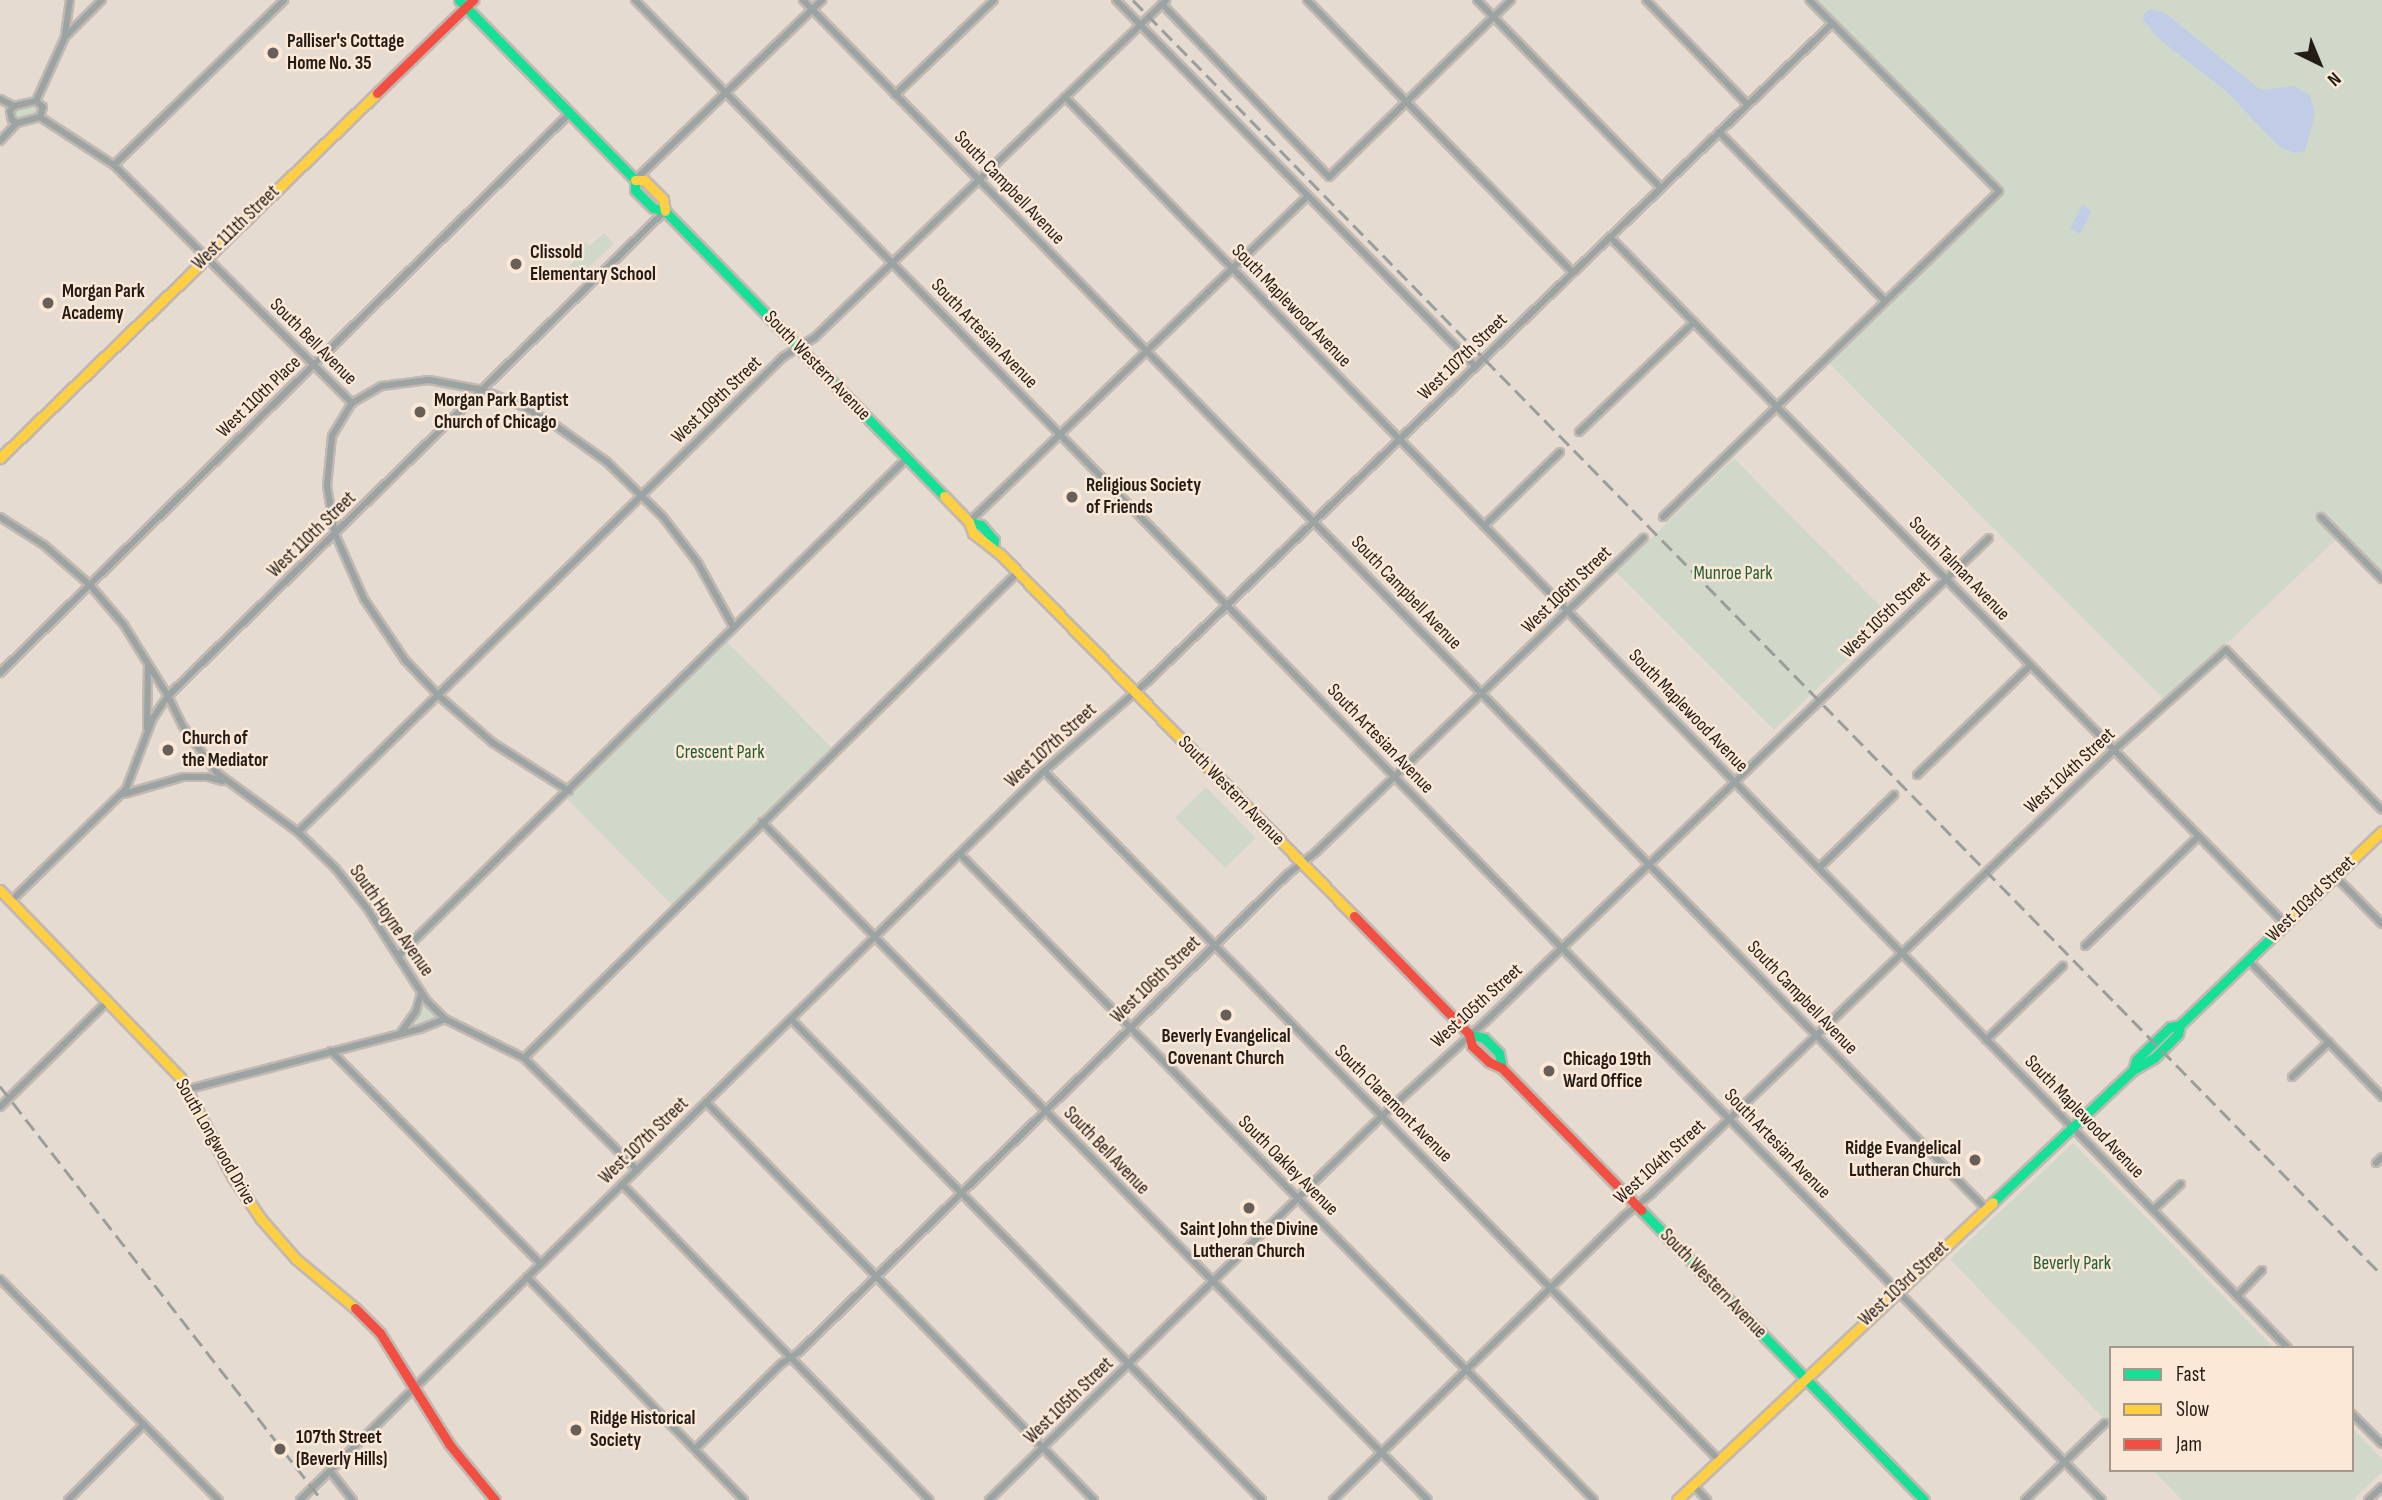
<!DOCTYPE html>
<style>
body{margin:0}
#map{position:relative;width:2382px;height:1500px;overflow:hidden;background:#e6dbd1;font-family:"Sofia Sans Condensed",sans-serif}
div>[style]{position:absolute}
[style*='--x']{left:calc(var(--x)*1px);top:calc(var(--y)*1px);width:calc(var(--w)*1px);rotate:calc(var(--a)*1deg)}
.green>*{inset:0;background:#d0d9c9}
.water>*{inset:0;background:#c1cce6}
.roads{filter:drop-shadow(2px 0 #c1b9b1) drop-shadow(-2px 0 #c1b9b1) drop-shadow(0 2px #c1b9b1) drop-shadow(0 -2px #c1b9b1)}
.street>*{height:6px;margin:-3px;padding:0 3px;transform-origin:3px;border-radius:3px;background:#9ba4a3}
.fast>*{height:9px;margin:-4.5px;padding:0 4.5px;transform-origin:4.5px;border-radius:4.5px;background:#16e098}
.slow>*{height:9px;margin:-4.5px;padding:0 4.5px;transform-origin:4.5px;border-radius:4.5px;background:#ffcf43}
.jam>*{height:9px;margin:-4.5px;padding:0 4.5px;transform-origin:4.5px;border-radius:4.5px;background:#f24e42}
.rail>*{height:2.5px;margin-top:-1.25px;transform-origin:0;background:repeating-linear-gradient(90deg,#9a9e9b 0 14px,transparent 0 21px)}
.dots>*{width:19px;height:19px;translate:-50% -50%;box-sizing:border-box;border:4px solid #fbe8d6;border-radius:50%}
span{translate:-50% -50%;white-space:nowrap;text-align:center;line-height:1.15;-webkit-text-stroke:5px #fbe8d6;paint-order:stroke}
.poi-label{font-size:19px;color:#241d17;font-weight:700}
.left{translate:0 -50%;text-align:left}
.right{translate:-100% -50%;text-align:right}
.street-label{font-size:19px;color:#241d17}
.park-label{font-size:19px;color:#205d33}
.legend{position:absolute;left:2109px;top:1346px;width:245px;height:126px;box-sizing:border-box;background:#fbe8d6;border:2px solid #a5978a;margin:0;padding:9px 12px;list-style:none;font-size:21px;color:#241d17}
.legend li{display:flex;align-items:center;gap:14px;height:35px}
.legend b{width:35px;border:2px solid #a5978a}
.north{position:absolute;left:2284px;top:28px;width:70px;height:70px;-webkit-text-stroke:5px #fbe8d6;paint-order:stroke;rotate:137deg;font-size:19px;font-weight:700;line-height:28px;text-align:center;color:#241d17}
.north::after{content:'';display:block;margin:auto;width:24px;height:32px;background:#241d17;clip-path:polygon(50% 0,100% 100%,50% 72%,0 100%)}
</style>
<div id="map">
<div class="green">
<div style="clip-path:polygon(1816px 0,2382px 0,2382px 575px,2342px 534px,2166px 701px,1827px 361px,2002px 192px)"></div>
<div style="clip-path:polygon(31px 105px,37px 108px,37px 113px,16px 118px,15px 111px)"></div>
<div style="clip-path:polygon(604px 233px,614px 243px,572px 284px,562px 274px,576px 259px,572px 255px,585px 242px,589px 246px)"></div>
<div style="clip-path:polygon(1734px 458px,1891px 617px,1774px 730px,1616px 572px)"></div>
<div style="clip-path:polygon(727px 642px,831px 747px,672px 905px,567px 799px)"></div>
<div style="clip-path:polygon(1206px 787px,1256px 838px,1225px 868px,1175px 818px)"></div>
<div style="clip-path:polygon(428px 1005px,439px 1016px,437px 1020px,415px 1026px,421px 1007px)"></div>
<div style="clip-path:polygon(2073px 1143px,2274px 1348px,2111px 1348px,2111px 1426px,1950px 1259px)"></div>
<div style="clip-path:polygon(2352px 1428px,2382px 1459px,2382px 1472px,2353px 1500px,2182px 1500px,2153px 1470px,2352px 1470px)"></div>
</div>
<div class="water">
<div style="clip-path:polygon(2150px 9px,2165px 13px,2261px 90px,2294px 86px,2310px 95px,2315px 114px,2305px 151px,2295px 153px,2279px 147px,2227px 92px,2159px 39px,2143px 20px,2144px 14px)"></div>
<div style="clip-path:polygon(2082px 205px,2092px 211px,2080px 234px,2070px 228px)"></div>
</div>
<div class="roads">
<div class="street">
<div style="--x:635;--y:0;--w:2098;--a:45.64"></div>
<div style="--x:803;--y:0;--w:1690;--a:45.62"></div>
<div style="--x:1116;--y:0;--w:513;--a:45.55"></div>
<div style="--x:1307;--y:0;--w:381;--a:45.7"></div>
<div style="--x:1477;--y:0;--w:263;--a:45.6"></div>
<div style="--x:1646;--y:0;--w:146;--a:45.8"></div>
<div style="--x:1162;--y:4;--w:240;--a:46"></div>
<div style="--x:1329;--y:177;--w:254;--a:-44.2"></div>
<div style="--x:65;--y:35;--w:35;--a:-82"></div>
<div style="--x:895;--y:95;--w:137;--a:-43.8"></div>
<div style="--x:1065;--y:97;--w:1749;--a:45.65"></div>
<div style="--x:0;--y:99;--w:16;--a:27"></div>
<div style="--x:36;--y:101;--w:70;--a:-65.6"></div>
<div style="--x:65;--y:37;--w:52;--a:-45"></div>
<div style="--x:36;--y:101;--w:9;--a:41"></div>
<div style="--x:43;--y:107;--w:10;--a:107"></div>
<div style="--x:40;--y:117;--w:24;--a:165"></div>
<div style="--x:17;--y:123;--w:6;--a:-149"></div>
<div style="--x:12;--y:120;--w:9;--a:-103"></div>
<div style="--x:10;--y:111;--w:6;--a:-51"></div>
<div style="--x:14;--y:106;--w:23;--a:-13"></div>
<div style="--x:40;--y:117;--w:88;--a:33"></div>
<div style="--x:114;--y:165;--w:337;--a:45"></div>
<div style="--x:1719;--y:132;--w:237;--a:45.5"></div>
<div style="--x:0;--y:141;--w:25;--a:-47"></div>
<div style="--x:114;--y:165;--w:237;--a:-44.1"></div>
<div style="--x:635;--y:180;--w:260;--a:-43.9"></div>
<div style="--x:1610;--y:237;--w:963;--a:45.5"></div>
<div style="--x:1579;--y:432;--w:159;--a:-43.7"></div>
<div style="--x:0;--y:517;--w:52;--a:32.5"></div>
<div style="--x:44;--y:545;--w:61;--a:41"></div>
<div style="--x:90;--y:585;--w:52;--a:49.6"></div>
<div style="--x:124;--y:625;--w:84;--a:58.2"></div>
<div style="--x:168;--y:696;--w:32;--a:64"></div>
<div style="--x:182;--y:725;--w:59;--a:53.9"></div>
<div style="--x:217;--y:773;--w:100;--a:36.1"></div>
<div style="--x:298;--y:832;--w:53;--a:44.2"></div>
<div style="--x:336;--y:869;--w:50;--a:51.5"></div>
<div style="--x:367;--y:908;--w:109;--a:57.3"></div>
<div style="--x:426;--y:1000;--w:27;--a:45"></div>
<div style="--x:445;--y:1019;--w:88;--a:26.3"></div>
<div style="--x:524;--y:1058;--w:159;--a:44.7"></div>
<div style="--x:1663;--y:517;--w:468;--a:-44.1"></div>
<div style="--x:1999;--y:191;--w:269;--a:-134.8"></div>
<div style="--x:2321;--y:517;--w:87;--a:45.5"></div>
<div style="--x:969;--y:522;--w:470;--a:-43.9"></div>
<div style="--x:1484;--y:526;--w:106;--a:-44.2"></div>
<div style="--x:0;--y:673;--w:799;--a:-44.49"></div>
<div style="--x:147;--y:728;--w:62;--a:-89.1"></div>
<div style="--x:1044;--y:771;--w:965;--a:45.59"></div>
<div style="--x:1917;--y:775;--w:158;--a:-44"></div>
<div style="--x:569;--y:791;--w:90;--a:-147.7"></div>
<div style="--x:493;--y:743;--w:72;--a:-139"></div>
<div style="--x:439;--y:696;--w:50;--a:-133.4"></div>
<div style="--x:405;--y:660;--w:73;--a:-123.9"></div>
<div style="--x:364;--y:599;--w:71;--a:-114"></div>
<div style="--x:335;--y:534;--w:49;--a:-99.5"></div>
<div style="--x:327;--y:486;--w:50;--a:-84.3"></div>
<div style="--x:332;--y:436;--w:39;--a:-59"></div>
<div style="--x:352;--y:403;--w:34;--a:-30"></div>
<div style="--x:382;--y:386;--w:47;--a:-7.3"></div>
<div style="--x:429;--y:380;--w:55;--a:10.5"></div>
<div style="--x:483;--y:390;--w:42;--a:22.3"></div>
<div style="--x:522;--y:406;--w:34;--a:30"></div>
<div style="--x:552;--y:423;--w:67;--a:35.3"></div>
<div style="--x:607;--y:462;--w:78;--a:44.5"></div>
<div style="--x:663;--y:517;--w:58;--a:52.7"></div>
<div style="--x:698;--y:563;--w:74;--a:61"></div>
<div style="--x:124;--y:794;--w:61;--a:-16.1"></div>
<div style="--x:183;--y:777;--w:25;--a:0"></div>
<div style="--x:208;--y:777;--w:15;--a:16"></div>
<div style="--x:762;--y:822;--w:950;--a:45.51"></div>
<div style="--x:298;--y:832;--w:679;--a:-44.4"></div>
<div style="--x:783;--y:357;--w:36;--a:-32"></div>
<div style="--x:814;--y:338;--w:488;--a:-43.8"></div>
<div style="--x:960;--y:854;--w:905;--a:45.54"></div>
<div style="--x:1819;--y:868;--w:105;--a:-44.2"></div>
<div style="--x:2335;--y:876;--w:67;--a:45.6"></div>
<div style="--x:11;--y:901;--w:161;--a:-44.2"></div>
<div style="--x:126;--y:789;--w:76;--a:-69.2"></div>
<div style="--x:153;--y:718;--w:27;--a:-56"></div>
<div style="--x:168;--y:696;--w:694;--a:-44.3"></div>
<div style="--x:2085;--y:946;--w:158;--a:-44"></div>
<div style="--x:398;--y:956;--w:712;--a:-44.37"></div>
<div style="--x:2248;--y:960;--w:192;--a:45.6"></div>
<div style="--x:791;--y:1019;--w:673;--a:45.6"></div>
<div style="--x:400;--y:1034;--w:28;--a:-55"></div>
<div style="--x:416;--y:1011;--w:19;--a:-74"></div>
<div style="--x:1986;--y:1040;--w:107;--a:-43.9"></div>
<div style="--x:331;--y:1051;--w:299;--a:45.4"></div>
<div style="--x:524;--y:1058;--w:693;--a:-44.53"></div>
<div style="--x:2292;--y:1077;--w:51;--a:-43.4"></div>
<div style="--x:189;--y:1089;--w:239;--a:-14.6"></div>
<div style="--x:420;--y:1029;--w:27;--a:-22"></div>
<div style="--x:706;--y:1102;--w:556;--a:45.73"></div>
<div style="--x:0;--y:1107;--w:150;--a:-44.5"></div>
<div style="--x:2376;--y:1163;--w:8;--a:-45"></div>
<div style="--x:622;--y:1184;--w:441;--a:45.8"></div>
<div style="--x:2153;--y:1210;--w:38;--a:-43"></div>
<div style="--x:527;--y:1277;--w:311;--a:45.8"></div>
<div style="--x:0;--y:1279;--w:311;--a:45.3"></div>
<div style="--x:2237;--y:1296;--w:36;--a:-46"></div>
<div style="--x:2352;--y:1414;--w:42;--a:45"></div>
<div style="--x:695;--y:1449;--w:121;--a:-44.7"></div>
<div style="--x:781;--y:1364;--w:23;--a:-34"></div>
<div style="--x:800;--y:1351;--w:682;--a:-44.35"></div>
<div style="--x:1288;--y:874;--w:36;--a:-38"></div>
<div style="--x:1316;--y:852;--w:454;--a:-43.8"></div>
<div style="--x:330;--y:1471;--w:37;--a:52"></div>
<div style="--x:1693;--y:1485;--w:21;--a:47"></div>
<div style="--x:68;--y:1500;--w:107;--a:-45"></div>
<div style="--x:300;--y:1500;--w:1042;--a:-44.42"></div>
<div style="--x:1044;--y:771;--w:138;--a:-40.9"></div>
<div style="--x:1148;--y:681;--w:948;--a:-43.85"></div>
<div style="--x:989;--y:1500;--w:551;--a:-44.34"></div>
<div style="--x:1383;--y:1115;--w:139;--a:-42.4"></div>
<div style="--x:1486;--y:1021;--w:697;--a:-43.84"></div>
<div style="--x:1333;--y:1500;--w:407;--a:-44.3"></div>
<div style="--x:1624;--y:1216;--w:36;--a:-39"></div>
<div style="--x:1652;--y:1193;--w:640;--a:-43.8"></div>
<div style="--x:2114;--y:750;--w:150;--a:-41.8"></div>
<div style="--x:2226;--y:650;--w:223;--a:45.7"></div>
<div style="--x:2025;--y:1500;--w:111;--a:-43.9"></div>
<div style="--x:2368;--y:1500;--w:19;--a:-43"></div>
</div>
<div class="fast">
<div style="--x:459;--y:0;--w:252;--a:45.6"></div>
<div style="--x:635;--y:180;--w:10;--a:90"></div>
<div style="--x:635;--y:190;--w:25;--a:45"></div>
<div style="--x:653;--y:208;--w:12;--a:14"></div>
<div style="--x:665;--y:211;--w:399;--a:45.6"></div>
<div style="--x:969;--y:522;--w:12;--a:14"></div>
<div style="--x:981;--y:525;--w:20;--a:49"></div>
<div style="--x:994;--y:540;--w:7;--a:98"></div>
<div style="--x:1469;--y:1034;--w:16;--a:15"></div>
<div style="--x:1484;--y:1038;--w:21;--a:45"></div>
<div style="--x:1499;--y:1053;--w:15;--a:79"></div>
<div style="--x:2133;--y:1070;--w:10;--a:-73"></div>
<div style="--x:2136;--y:1060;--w:47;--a:-44.1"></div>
<div style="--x:2170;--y:1027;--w:10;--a:-11"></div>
<div style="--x:1993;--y:1202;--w:192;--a:-43.3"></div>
<div style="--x:2133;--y:1070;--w:24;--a:-30"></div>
<div style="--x:2154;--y:1058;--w:34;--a:-45"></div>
<div style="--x:2178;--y:1034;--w:9;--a:-77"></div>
<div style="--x:2180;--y:1025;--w:140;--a:-43.8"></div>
<div style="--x:1641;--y:1210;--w:405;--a:45.7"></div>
</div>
<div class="slow">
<div style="--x:635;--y:180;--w:9;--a:0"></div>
<div style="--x:644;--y:180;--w:27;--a:45"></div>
<div style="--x:663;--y:199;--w:12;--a:81"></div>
<div style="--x:0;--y:458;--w:525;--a:-44.07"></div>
<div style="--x:944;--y:496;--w:36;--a:46"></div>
<div style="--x:969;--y:522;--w:12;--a:70"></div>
<div style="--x:973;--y:533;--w:34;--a:38"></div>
<div style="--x:1000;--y:554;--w:506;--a:45.64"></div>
<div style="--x:0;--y:890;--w:260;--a:46.1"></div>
<div style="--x:180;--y:1077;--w:112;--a:62.3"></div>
<div style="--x:232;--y:1176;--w:52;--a:56"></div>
<div style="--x:261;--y:1219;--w:53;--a:48.8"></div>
<div style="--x:296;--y:1259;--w:77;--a:39.7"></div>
<div style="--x:2281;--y:928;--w:140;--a:-43.8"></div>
<div style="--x:1677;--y:1500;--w:434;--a:-43.3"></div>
</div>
<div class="jam">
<div style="--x:377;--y:93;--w:134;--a:-44.1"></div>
<div style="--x:1354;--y:916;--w:165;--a:45.7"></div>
<div style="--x:1469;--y:1034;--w:12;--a:76"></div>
<div style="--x:1472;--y:1046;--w:23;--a:43"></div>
<div style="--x:1489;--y:1062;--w:14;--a:25"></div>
<div style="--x:1502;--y:1068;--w:199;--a:45.6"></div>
<div style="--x:355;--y:1308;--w:35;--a:45"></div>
<div style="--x:380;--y:1333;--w:131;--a:58.1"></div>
<div style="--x:449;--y:1444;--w:72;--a:50.6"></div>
</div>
</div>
<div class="rail">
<div style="--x:1133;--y:0;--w:1785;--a:45.59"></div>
<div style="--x:0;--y:1086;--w:524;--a:52.13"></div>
</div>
<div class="dots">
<div style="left:273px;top:53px;background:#686058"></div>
<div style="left:516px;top:264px;background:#686058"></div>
<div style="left:48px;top:303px;background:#686058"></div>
<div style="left:420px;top:412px;background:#686058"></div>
<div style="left:1072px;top:497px;background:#686058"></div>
<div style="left:168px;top:750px;background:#686058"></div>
<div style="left:1226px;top:1015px;background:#686058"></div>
<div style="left:1549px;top:1071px;background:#686058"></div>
<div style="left:1975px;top:1160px;background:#686058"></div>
<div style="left:1249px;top:1208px;background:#686058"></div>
<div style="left:576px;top:1430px;background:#686058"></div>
<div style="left:280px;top:1449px;background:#686058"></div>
</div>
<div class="poi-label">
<span class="left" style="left:287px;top:53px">Palliser's Cottage<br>Home No. 35</span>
<span class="left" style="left:530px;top:264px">Clissold<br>Elementary School</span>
<span class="left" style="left:62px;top:303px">Morgan Park<br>Academy</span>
<span class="left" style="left:434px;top:412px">Morgan Park Baptist<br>Church of Chicago</span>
<span class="left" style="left:1086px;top:497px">Religious Society<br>of Friends</span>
<span class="left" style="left:182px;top:750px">Church of<br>the Mediator</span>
<span style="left:1226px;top:1048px">Beverly Evangelical<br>Covenant Church</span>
<span class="left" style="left:1563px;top:1071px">Chicago 19th<br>Ward Office</span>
<span class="right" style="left:1961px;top:1160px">Ridge Evangelical<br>Lutheran Church</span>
<span style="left:1249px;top:1241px">Saint John the Divine<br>Lutheran Church</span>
<span class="left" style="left:590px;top:1430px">Ridge Historical<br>Society</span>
<span class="left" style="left:296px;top:1449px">107th Street<br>(Beverly Hills)</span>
</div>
<div class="street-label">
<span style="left:1009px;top:188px;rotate:46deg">South Campbell Avenue</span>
<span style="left:236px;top:228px;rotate:-44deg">West 111th Street</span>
<span style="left:1291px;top:306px;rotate:46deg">South Maplewood Avenue</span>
<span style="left:984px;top:334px;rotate:46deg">South Artesian Avenue</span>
<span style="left:313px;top:342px;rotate:45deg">South Bell Avenue</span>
<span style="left:1463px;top:357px;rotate:-44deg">West 107th Street</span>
<span style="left:817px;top:366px;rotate:46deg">South Western Avenue</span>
<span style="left:259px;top:397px;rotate:-44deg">West 110th Place</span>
<span style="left:717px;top:400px;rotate:-44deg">West 109th Street</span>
<span style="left:312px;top:535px;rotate:-44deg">West 110th Street</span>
<span style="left:1959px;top:569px;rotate:46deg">South Talman Avenue</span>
<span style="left:1567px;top:590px;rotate:-44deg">West 106th Street</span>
<span style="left:1406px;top:593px;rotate:46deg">South Campbell Avenue</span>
<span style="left:1886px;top:615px;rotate:-44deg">West 105th Street</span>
<span style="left:1688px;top:711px;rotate:46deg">South Maplewood Avenue</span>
<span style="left:1380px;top:739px;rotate:46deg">South Artesian Avenue</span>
<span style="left:1051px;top:746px;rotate:-42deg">West 107th Street</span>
<span style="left:2070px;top:771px;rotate:-43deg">West 104th Street</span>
<span style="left:1231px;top:791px;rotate:46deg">South Western Avenue</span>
<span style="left:2311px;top:899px;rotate:-44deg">West 103rd Street</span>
<span style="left:391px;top:921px;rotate:55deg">South Hoyne Avenue</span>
<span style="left:1156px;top:980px;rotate:-44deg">West 106th Street</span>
<span style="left:1802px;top:998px;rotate:46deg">South Campbell Avenue</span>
<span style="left:1477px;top:1006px;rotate:-42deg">West 105th Street</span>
<span style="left:1393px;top:1104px;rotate:45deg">South Claremont Avenue</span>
<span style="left:2084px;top:1117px;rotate:46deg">South Maplewood Avenue</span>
<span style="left:644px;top:1141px;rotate:-44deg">West 107th Street</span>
<span style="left:215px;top:1142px;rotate:60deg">South Longwood Drive</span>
<span style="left:1777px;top:1144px;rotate:46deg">South Artesian Avenue</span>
<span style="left:1106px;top:1151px;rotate:46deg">South Bell Avenue</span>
<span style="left:1660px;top:1162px;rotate:-42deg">West 104th Street</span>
<span style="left:1288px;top:1166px;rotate:45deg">South Oakley Avenue</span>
<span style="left:1713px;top:1284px;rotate:46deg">South Western Avenue</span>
<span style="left:1904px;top:1284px;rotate:-43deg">West 103rd Street</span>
<span style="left:1069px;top:1401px;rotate:-44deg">West 105th Street</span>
</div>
<div class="park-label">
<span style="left:1733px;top:574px">Munroe Park</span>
<span style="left:720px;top:753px">Crescent Park</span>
<span style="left:2072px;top:1264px">Beverly Park</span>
</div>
<ul class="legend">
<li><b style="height:9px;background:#16e098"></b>Fast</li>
<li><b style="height:9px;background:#ffcf43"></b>Slow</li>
<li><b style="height:9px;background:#f24e42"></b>Jam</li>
</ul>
<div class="north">N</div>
</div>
